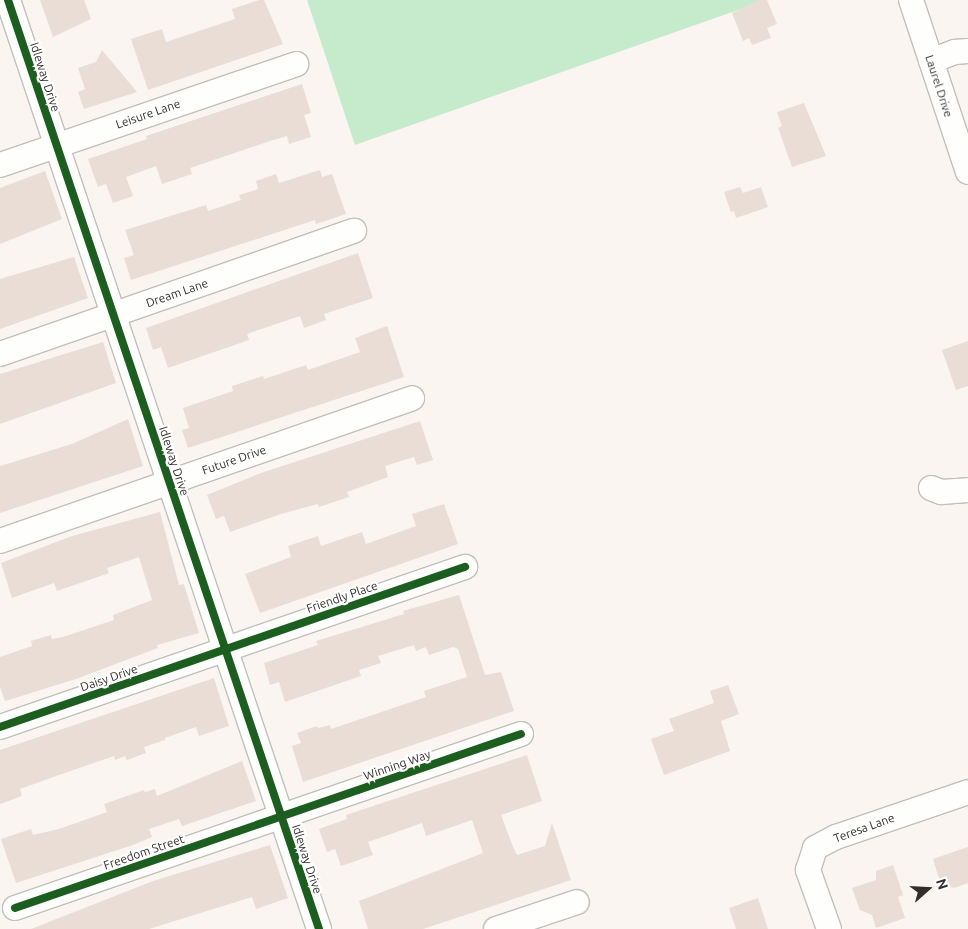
<!DOCTYPE html>
<style>
body{margin:0}
#map{position:relative;width:968px;height:929px;overflow:hidden;background:#faf5f0;font-family:Ubuntu,sans-serif}
div>[style]{position:absolute}
[style*='--x']{left:calc(var(--x)*1px);top:calc(var(--y)*1px);width:calc(var(--w)*1px);rotate:calc(var(--a)*1deg)}
.green>*{inset:0;background:#c6ebcc}
.building>*{inset:0;background:#e9ddd6}
.roads{filter:drop-shadow(1px 0 #c3bfbb) drop-shadow(-1px 0 #c3bfbb) drop-shadow(0 1px #c3bfbb) drop-shadow(0 -1px #c3bfbb)}
.minor>*{height:24px;margin:-12px;padding:0 12px;transform-origin:12px;border-radius:12px;background:#fefefd}
.cycleway>*{height:8px;margin:-4px;padding:0 4px;transform-origin:4px;border-radius:4px;background:#1b5e20}
span{translate:-50% -50%;white-space:nowrap;text-align:center;line-height:1.15;-webkit-text-stroke:4.5px #fff;paint-order:stroke}
.street-label{font-size:12px;color:#322e2b}
.north{position:absolute;left:903px;top:864px;width:50px;height:50px;-webkit-text-stroke:4px #fff;paint-order:stroke;rotate:71deg;font-size:14px;font-weight:700;line-height:20px;text-align:center;color:#322e2b}
.north::after{content:'';display:block;margin:auto;width:18px;height:22px;background:#322e2b;clip-path:polygon(50% 0,100% 100%,50% 72%,0 100%)}
</style>
<div id="map">
<div class="green">
<div style="clip-path:polygon(307px 0,766px 0,355px 145px)"></div>
</div>
<div class="building">
<div style="clip-path:polygon(40px 0,84px 0,91px 19px,53px 37px)"></div>
<div style="clip-path:polygon(259px 0,264px 0,283px 44px,148px 90px,131px 39px,162px 29px,166px 42px,235px 19px,232px 9px)"></div>
<div style="clip-path:polygon(759px 0,767px 0,777px 24px,767px 28px,771px 38px,752px 45px,749px 38px,743px 41px,732px 13px)"></div>
<div style="clip-path:polygon(102px 50px,137px 92px,84px 109px,78px 92px,85px 89px,78px 68px,96px 62px)"></div>
<div style="clip-path:polygon(302px 84px,311px 113px,304px 115px,311px 137px,289px 144px,287px 136px,267px 142px,190px 168px,192px 174px,162px 184px,156px 166px,126px 177px,133px 196px,113px 203px,106px 184px,98px 187px,88px 159px,147px 139px,146px 136px)"></div>
<div style="clip-path:polygon(804px 103px,826px 156px,792px 167px,778px 128px,782px 126px,777px 112px)"></div>
<div style="clip-path:polygon(320px 170px,322px 177px,332px 174px,346px 214px,316px 224px,315px 220px,131px 280px,124px 258px,134px 255px,125px 230px,206px 205px,208px 211px,241px 200px,239px 195px,258px 189px,256px 181px,276px 174px,279px 183px)"></div>
<div style="clip-path:polygon(45px 171px,62px 219px,0 244px,0 188px)"></div>
<div style="clip-path:polygon(740px 187px,743px 193px,761px 187px,768px 207px,736px 218px,734px 211px,731px 212px,724px 192px)"></div>
<div style="clip-path:polygon(358px 253px,373px 298px,324px 314px,326px 320px,304px 328px,300px 316px,247px 334px,249px 340px,168px 368px,161px 347px,153px 350px,146px 328px)"></div>
<div style="clip-path:polygon(74px 257px,88px 298px,0 329px,0 279px)"></div>
<div style="clip-path:polygon(387px 326px,404px 377px,188px 448px,182px 430px,189px 428px,183px 408px,233px 391px,232px 386px,263px 376px,264px 379px,306px 365px,308px 370px,360px 352px,355px 338px)"></div>
<div style="clip-path:polygon(968px 341px,968px 386px,956px 390px,942px 350px)"></div>
<div style="clip-path:polygon(103px 342px,116px 383px,0 424px,0 374px)"></div>
<div style="clip-path:polygon(128px 419px,143px 466px,0 513px,0 466px,72px 444px)"></div>
<div style="clip-path:polygon(420px 421px,433px 460px,417px 465px,414px 457px,385px 466px,388px 477px,347px 492px,349px 497px,319px 507px,318px 504px,281px 514px,230px 532px,224px 516px,216px 519px,207px 495px,261px 473px)"></div>
<div style="clip-path:polygon(444px 504px,458px 544px,260px 613px,245px 574px,291px 557px,288px 546px,318px 536px,321px 546px,362px 532px,366px 544px,416px 526px,412px 514px)"></div>
<div style="clip-path:polygon(160px 512px,179px 585px,184px 584px,199px 633px,157px 645px,158px 648px,76px 679px,5px 701px,0 687px,0 657px,32px 646px,31px 641px,51px 635px,52px 639px,63px 637px,114px 620px,113px 615px,152px 600px,139px 557px,107px 568px,109px 573px,57px 591px,54px 583px,12px 598px,1px 563px,72px 536px)"></div>
<div style="clip-path:polygon(459px 595px,485px 675px,501px 672px,514px 711px,303px 782px,292px 746px,301px 743px,297px 733px,317px 726px,318px 728px,330px 725px,331px 729px,426px 697px,424px 691px,467px 677px,458px 649px,453px 647px,429px 655px,426px 647px,416px 651px,414px 645px,378px 656px,381px 663px,359px 670px,361px 676px,285px 702px,279px 682px,270px 685px,264px 663px,318px 645px,316px 641px,404px 614px,403px 611px)"></div>
<div style="clip-path:polygon(214px 678px,229px 726px,199px 736px,196px 727px,165px 738px,165px 740px,144px 747px,146px 753px,127px 760px,125px 756px,115px 760px,114px 756px,59px 775px,20px 789px,22px 796px,0 804px,0 750px)"></div>
<div style="clip-path:polygon(728px 685px,739px 714px,721px 721px,730px 751px,664px 775px,651px 739px,674px 731px,669px 719px,714px 703px,710px 691px)"></div>
<div style="clip-path:polygon(527px 755px,542px 801px,501px 815px,513px 847px,517px 855px,545px 846px,552px 823px,571px 880px,423px 929px,368px 929px,359px 901px,483px 853px,472px 820px,426px 836px,422px 823px,368px 842px,373px 855px,341px 866px,335px 849px,327px 852px,319px 829px,347px 819px,346px 815px)"></div>
<div style="clip-path:polygon(242px 761px,256px 801px,182px 826px,179px 819px,149px 829px,152px 837px,133px 845px,16px 883px,1px 839px,31px 829px,33px 835px,59px 829px,107px 812px,104px 804px,144px 790px,145px 792px,155px 789px,157px 796px)"></div>
<div style="clip-path:polygon(270px 845px,288px 898px,256px 909px,252px 897px,149px 929px,31px 929px,153px 881px)"></div>
<div style="clip-path:polygon(968px 847px,968px 883px,954px 888px,940px 882px,933px 859px)"></div>
<div style="clip-path:polygon(893px 865px,903px 895px,898px 897px,905px 918px,876px 928px,872px 915px,860px 910px,852px 888px,876px 880px,876px 871px)"></div>
<div style="clip-path:polygon(758px 898px,768px 929px,736px 929px,729px 908px)"></div>
</div>
<div class="roads">
<div class="minor">
<div style="--x:8;--y:0;--w:980;--a:71.49"></div>
<div style="--x:911;--y:0;--w:181;--a:71.7"></div>
<div style="--x:931;--y:61;--w:26;--a:-21"></div>
<div style="--x:955;--y:52;--w:13;--a:-4"></div>
<div style="--x:0;--y:165;--w:313;--a:-18.8"></div>
<div style="--x:0;--y:354;--w:375;--a:-19.2"></div>
<div style="--x:931;--y:488;--w:11;--a:22"></div>
<div style="--x:941;--y:492;--w:27;--a:-4"></div>
<div style="--x:0;--y:541;--w:436;--a:-19.1"></div>
<div style="--x:0;--y:727;--w:492;--a:-19"></div>
<div style="--x:15;--y:908;--w:535;--a:-18.98"></div>
<div style="--x:496;--y:929;--w:85;--a:-18.4"></div>
<div style="--x:829;--y:929;--w:63;--a:-109.6"></div>
<div style="--x:808;--y:870;--w:23;--a:-72"></div>
<div style="--x:815;--y:848;--w:24;--a:-28"></div>
<div style="--x:836;--y:837;--w:139;--a:-18.8"></div>
</div>
</div>
<div class="cycleway">
<div style="--x:8;--y:0;--w:980;--a:71.49"></div>
<div style="--x:0;--y:727;--w:492;--a:-19"></div>
<div style="--x:15;--y:908;--w:535;--a:-18.98"></div>
</div>
<div class="street-label">
<span style="left:45px;top:77px;rotate:72deg">Idleway Drive</span>
<span style="left:939px;top:86px;rotate:72deg">Laurel Drive</span>
<span style="left:148px;top:114px;rotate:-19deg">Leisure Lane</span>
<span style="left:177px;top:293px;rotate:-19deg">Dream Lane</span>
<span style="left:234px;top:460px;rotate:-19deg">Future Drive</span>
<span style="left:174px;top:461px;rotate:72deg">Idleway Drive</span>
<span style="left:342px;top:597px;rotate:-19deg">Friendly Place</span>
<span style="left:109px;top:678px;rotate:-19deg">Daisy Drive</span>
<span style="left:397px;top:765px;rotate:-19deg">Winning Way</span>
<span style="left:864px;top:828px;rotate:-20deg">Teresa Lane</span>
<span style="left:144px;top:852px;rotate:-19deg">Freedom Street</span>
<span style="left:307px;top:859px;rotate:72deg">Idleway Drive</span>
</div>
<div class="north">N</div>
</div>
